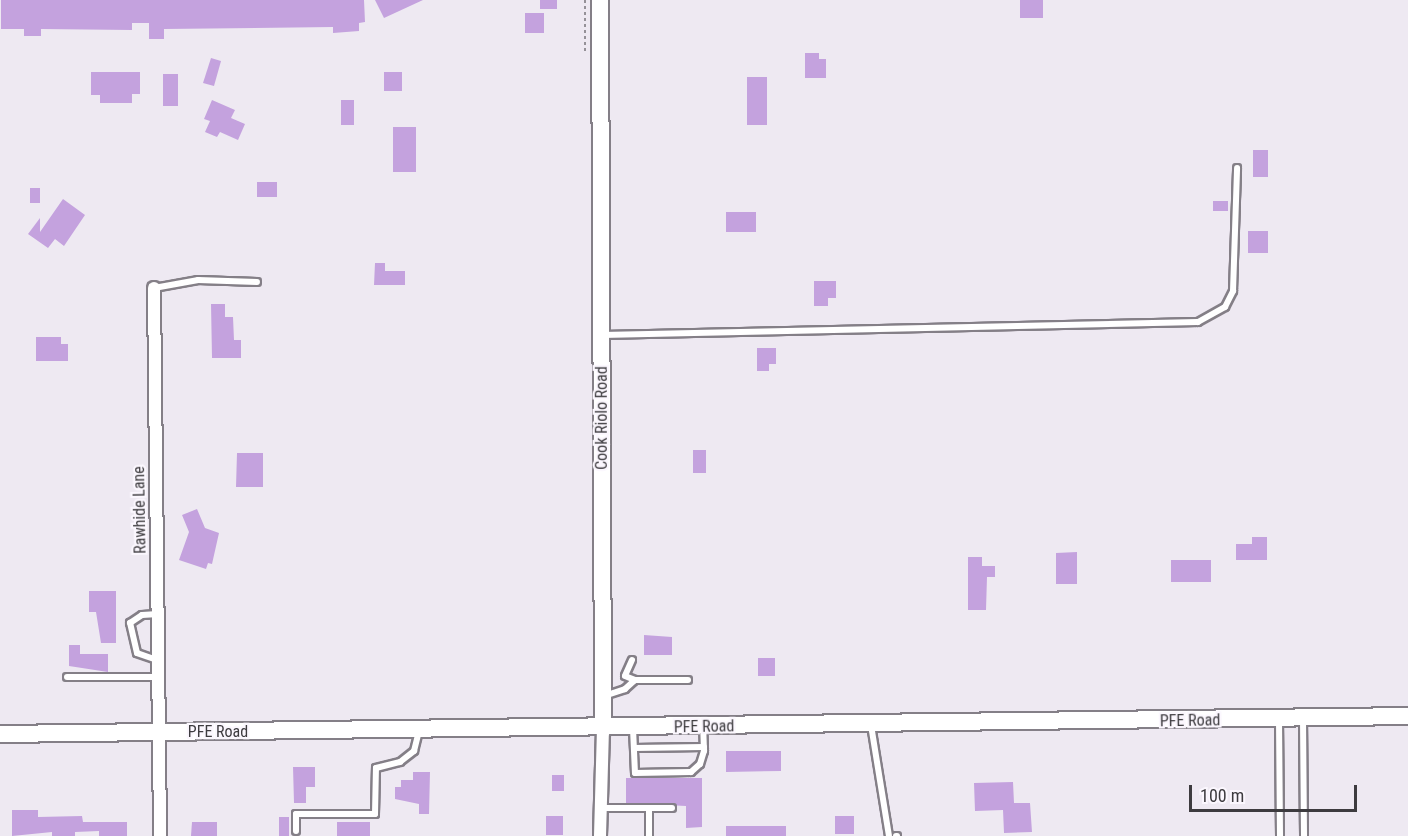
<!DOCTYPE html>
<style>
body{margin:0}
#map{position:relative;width:1408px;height:836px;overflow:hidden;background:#eee9f2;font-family:"Roboto Condensed",sans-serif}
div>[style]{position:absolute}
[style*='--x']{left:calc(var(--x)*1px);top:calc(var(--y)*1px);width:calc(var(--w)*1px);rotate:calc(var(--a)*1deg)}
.building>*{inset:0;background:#c4a2de}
.path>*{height:2px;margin-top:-1px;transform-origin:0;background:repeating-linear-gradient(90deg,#959198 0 3px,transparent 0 6px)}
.roads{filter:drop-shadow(2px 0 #847f87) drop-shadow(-2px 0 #847f87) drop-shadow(0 2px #847f87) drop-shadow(0 -2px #847f87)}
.lane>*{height:6px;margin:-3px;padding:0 3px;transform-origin:3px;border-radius:3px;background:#fff}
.street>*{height:12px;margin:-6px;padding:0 6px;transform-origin:6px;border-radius:6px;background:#fff}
.secondary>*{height:16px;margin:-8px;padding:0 8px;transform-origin:8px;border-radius:8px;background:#fff}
span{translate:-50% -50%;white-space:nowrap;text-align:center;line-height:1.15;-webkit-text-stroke:4.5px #fbf7fe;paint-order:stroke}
.street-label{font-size:16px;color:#3d3b3f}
.scale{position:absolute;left:1189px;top:785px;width:168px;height:27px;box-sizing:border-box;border:3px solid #3d3b3f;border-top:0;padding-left:8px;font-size:18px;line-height:21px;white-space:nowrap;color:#3d3b3f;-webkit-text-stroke:4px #fbf7fe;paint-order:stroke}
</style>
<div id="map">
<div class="building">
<div style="clip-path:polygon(1px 0,364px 0,365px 22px,359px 23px,359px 31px,333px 33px,333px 27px,164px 29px,164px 39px,149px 39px,149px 23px,132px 23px,132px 30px,41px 29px,41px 36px,24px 36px,24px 29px,1px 29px)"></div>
<div style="clip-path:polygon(375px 0,423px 0,384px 18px)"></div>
<div style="clip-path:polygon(540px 0,557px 0,557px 9px,540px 9px)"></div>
<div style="clip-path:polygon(1020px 0,1043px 0,1043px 18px,1020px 18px)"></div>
<div style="clip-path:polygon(525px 13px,544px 13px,544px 33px,525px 33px)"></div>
<div style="clip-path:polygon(805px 53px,819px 53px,819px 59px,826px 59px,826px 78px,805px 78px)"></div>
<div style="clip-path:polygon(211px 58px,221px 61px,214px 86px,203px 83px)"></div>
<div style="clip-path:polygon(91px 72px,140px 72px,140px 94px,132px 94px,132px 103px,100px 103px,100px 95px,91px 95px)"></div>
<div style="clip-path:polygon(384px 72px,402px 72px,402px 91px,384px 91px)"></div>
<div style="clip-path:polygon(163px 74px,178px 74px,178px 106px,163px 106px)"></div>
<div style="clip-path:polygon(747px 77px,767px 77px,767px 125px,747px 125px)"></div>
<div style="clip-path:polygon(212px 100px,235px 110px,231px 118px,245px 124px,238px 140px,220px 132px,217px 137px,205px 132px,210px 121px,204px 119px)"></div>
<div style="clip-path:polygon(341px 100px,354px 100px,354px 125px,341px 125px)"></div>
<div style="clip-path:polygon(393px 127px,416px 127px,416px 172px,393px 172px)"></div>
<div style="clip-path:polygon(1253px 150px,1268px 150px,1268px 177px,1253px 177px)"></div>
<div style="clip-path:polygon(257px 182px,277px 182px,277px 197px,257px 197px)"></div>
<div style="clip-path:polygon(30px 188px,40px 188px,40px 203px,30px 203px)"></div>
<div style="clip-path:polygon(63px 199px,85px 215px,64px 246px,55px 239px,48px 248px,28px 234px,40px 218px,40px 232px)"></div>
<div style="clip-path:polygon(1213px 201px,1228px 201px,1228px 211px,1213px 211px)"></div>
<div style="clip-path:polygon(726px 212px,756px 212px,756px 232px,726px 232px)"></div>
<div style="clip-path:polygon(1248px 231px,1268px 231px,1268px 253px,1248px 253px)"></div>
<div style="clip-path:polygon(375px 263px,385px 263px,385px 271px,405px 271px,405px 285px,374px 285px)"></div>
<div style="clip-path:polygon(814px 281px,836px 281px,836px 298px,828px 298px,828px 306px,814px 306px)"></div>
<div style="clip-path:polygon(211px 304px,225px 304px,225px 317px,233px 317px,234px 340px,241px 340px,241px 358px,212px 358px)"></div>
<div style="clip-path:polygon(36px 337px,61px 337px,61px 344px,68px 344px,68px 361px,36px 361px)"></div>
<div style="clip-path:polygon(757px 348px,776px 348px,776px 364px,769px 364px,769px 371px,757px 371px)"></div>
<div style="clip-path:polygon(693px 450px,706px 450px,706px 473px,693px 473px)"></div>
<div style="clip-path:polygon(237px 453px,263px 453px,263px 487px,236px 487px)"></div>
<div style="clip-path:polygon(197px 509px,205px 528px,219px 533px,212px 564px,208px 563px,206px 569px,179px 560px,189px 532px,182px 515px)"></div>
<div style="clip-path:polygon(1252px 537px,1267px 537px,1267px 560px,1236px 560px,1236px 544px,1252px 544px)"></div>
<div style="clip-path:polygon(1077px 552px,1077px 584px,1056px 584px,1056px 553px)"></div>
<div style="clip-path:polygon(968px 557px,982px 557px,982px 566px,995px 566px,995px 577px,987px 577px,986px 610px,968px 610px)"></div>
<div style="clip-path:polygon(1171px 560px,1211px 560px,1211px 582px,1171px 582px)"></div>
<div style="clip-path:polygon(89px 591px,116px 591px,116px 643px,101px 643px,96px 612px,89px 612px)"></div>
<div style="clip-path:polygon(644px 635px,672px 637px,672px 655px,644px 655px)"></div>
<div style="clip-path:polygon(69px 645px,80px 645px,80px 654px,108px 654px,108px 672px,69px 666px)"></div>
<div style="clip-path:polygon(758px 658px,775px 658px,775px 676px,758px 676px)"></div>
<div style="clip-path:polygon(726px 751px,781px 751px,781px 771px,726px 772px)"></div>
<div style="clip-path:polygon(293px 767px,315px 767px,315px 787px,306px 787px,306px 803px,294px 803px)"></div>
<div style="clip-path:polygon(413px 772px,430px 772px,429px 814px,419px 814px,419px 804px,395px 799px,395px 787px,401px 787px,401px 780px,413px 780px)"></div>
<div style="clip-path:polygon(552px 775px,564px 775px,564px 791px,552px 791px)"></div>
<div style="clip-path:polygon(626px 778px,702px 778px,702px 827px,686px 828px,686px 806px,626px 803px)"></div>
<div style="clip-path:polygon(1013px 782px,1014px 803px,1030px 803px,1032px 832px,1004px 833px,1003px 810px,975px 811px,974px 783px)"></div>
<div style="clip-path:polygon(12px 810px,38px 810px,38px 817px,82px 816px,83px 822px,127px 822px,127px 836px,99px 836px,99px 831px,75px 832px,75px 836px,52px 836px,52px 832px,12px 836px)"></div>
<div style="clip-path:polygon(546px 816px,563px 816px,563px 835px,546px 835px)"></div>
<div style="clip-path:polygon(835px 816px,854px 816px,854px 834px,835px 834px)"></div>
<div style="clip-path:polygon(279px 817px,289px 817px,289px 836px,279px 836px)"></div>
<div style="clip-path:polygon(192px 822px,217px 822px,217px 836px,191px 836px)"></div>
<div style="clip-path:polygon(337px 822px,370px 822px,370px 836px,337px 836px)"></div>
<div style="clip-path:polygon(726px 826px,786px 826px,786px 836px,726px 836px)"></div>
</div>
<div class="path">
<div style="--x:585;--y:0;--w:51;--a:90"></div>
</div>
<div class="roads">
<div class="lane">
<div style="--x:154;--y:288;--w:45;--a:-10.3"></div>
<div style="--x:198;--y:280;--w:59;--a:1.9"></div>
<div style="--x:602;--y:335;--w:596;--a:-1.25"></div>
<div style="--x:1198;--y:322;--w:31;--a:-29"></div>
<div style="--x:1225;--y:307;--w:18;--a:-63"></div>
<div style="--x:1233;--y:291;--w:123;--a:-88.1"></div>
<div style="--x:157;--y:660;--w:21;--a:-161"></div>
<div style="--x:137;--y:653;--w:31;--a:-103"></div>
<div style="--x:130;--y:623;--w:14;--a:-34"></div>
<div style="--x:142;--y:615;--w:16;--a:-4"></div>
<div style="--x:632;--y:660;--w:17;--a:114"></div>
<div style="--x:625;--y:676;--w:11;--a:22"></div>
<div style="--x:67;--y:677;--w:91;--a:0"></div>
<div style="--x:604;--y:696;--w:22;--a:-18"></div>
<div style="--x:625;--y:689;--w:13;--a:-42"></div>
<div style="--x:635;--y:680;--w:53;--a:0"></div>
<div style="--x:1303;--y:719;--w:117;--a:89.5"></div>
<div style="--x:1279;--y:720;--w:116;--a:89.5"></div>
<div style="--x:871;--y:725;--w:112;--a:80.8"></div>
<div style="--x:633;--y:728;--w:45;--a:87.5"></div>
<div style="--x:635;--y:773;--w:56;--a:-1"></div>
<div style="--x:691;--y:772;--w:12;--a:-42"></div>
<div style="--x:700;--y:764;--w:14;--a:-73"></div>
<div style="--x:704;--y:751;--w:24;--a:-92"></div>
<div style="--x:634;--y:748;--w:70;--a:-0.8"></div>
<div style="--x:601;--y:808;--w:71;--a:0"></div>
<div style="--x:296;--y:831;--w:17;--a:-90"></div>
<div style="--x:296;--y:814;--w:79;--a:0"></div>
<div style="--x:375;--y:814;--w:46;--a:-88.8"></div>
<div style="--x:376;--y:768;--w:25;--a:-14"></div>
<div style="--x:400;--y:762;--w:18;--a:-38"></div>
<div style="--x:414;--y:751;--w:21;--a:-76"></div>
<div style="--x:649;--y:836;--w:28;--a:-90"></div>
<div style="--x:896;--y:836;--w:1;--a:0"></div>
</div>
<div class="street">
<div style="--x:154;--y:288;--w:548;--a:89.37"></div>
<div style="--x:600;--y:836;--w:107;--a:-88.4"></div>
</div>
<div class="secondary">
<div style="--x:600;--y:0;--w:729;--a:89.76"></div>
<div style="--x:0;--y:734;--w:1408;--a:-0.73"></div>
</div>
</div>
<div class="street-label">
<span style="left:602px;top:418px;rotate:-90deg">Cook Riolo Road</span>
<span style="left:140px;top:510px;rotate:-91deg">Rawhide Lane</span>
<span style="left:1190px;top:721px;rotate:-1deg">PFE Road</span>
<span style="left:704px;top:727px;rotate:-1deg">PFE Road</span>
<span style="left:218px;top:732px">PFE Road</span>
</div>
<div class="scale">100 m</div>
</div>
